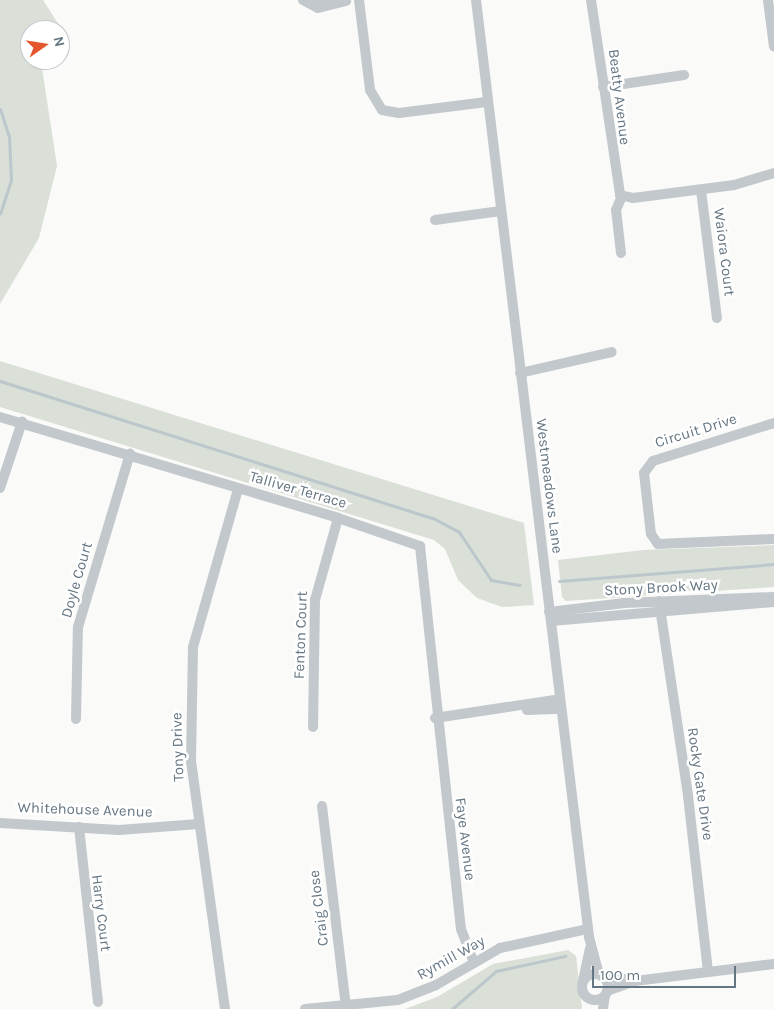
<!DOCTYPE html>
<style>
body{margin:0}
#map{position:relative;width:774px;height:1009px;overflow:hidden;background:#fafaf8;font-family:Karla,sans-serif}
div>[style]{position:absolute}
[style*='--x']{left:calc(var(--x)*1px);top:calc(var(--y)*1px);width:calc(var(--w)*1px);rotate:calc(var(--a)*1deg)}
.green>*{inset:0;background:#dadfd7}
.stream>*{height:3px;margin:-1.5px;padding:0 1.5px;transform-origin:1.5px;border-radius:1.5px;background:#bbc7cb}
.minor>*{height:10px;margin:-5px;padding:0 5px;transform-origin:5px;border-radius:5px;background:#c3c8cc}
.minor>.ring{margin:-5px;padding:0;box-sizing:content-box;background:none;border:10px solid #c3c8cc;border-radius:50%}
span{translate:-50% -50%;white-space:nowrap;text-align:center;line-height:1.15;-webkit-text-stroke:5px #fff;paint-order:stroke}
.street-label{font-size:15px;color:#657683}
.north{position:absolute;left:20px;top:20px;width:50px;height:50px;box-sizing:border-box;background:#fff;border:1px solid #c1c8cd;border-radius:50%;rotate:77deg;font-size:14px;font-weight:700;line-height:20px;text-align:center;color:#657683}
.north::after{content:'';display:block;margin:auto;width:18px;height:22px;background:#e4572e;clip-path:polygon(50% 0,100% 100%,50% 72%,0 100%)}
.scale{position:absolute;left:592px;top:966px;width:144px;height:22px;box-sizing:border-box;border:2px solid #657683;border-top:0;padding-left:6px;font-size:15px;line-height:18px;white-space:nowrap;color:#657683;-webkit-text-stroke:4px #fff;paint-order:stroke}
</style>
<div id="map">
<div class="green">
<div style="clip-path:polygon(0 0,43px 0,62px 30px,60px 41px,60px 30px,30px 30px,30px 60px,46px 60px,42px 68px,57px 166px,39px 238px,0 304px)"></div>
<div style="clip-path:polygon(0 361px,524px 523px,534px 605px,502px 607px,477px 598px,458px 580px,445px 549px,434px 540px,0 407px)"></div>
<div style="clip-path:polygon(774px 545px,774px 587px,566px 601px,562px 597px,558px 560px,643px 550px)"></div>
<div style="clip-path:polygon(568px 950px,576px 956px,582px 1009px,405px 1009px,437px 997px,493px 964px)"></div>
</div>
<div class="stream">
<div style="--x:0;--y:109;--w:28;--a:72"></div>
<div style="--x:9;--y:136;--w:44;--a:87.4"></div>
<div style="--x:11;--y:180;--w:35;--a:108"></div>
<div style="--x:0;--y:381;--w:454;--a:17.6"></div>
<div style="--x:433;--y:518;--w:30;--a:28"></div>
<div style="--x:459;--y:532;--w:58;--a:56.3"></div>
<div style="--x:491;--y:580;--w:29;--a:10"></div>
<div style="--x:559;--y:581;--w:216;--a:-4.5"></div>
<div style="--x:452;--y:1009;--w:58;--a:-40.8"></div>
<div style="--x:496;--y:971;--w:71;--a:-12.3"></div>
</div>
<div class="minor">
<div style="--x:303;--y:0;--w:17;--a:28"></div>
<div style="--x:318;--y:8;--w:29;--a:-14"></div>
<div style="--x:316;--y:0;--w:12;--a:0"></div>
<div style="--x:359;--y:0;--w:91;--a:83"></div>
<div style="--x:370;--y:90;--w:23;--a:59"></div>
<div style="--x:382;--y:110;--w:17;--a:10"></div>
<div style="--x:399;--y:113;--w:88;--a:-7.2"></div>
<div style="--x:476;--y:0;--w:944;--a:83.12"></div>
<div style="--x:589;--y:937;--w:38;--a:75"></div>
<div style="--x:591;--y:0;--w:197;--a:81.5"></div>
<div style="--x:620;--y:195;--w:13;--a:13"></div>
<div style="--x:633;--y:198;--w:102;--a:-7.3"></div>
<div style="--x:734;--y:185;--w:42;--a:-16.7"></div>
<div style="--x:768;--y:0;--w:47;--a:82.7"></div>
<div style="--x:603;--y:87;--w:82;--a:-8.4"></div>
<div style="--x:701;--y:190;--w:129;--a:82.9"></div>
<div style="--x:435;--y:220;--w:66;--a:-7.9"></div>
<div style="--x:621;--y:253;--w:43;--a:-96.6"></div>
<div style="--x:616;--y:210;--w:15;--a:-67"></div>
<div style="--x:520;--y:373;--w:94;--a:-12.9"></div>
<div style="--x:0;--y:417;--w:353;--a:16.6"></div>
<div style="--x:338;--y:518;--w:87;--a:18.9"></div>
<div style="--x:420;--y:546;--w:385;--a:83.9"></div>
<div style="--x:461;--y:929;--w:34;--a:69"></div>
<div style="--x:774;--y:423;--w:127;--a:162.6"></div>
<div style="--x:653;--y:461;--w:15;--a:127"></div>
<div style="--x:644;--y:473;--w:61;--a:83.5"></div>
<div style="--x:651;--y:534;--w:12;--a:55"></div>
<div style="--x:658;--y:544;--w:116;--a:-2.5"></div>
<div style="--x:0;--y:488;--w:70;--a:-71.6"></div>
<div style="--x:659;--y:601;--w:197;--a:81.5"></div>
<div style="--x:688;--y:796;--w:177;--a:83.5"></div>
<div style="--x:549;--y:612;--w:76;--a:-6.8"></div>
<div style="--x:624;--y:603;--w:150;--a:-2.3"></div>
<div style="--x:551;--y:621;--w:224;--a:-4.9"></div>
<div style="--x:527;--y:710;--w:34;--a:-2"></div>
<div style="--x:435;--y:718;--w:126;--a:-8.6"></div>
<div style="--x:76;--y:719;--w:92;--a:-88.8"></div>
<div style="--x:78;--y:627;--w:181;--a:-73.3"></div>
<div style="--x:313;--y:727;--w:127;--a:-89.1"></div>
<div style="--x:315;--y:600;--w:85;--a:-74.3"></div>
<div style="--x:322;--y:806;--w:201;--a:83.2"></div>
<div style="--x:0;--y:823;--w:119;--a:3.4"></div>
<div style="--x:119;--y:830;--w:80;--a:-4.3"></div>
<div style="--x:79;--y:827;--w:176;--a:83.8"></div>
<div class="ring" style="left:582px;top:974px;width:16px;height:16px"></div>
<div style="--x:603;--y:977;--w:31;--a:6"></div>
<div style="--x:583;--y:981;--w:33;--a:-78"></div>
<div style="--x:607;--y:991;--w:30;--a:-20"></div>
<div style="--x:635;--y:981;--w:140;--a:-7"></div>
<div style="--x:225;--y:1009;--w:250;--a:-97.8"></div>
<div style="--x:191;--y:761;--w:114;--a:-89"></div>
<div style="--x:193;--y:647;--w:164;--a:-74.1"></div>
<div style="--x:305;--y:1009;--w:93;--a:-5.5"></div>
<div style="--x:398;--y:1000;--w:41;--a:-21.5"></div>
<div style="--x:436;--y:985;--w:74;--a:-30"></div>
<div style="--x:500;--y:948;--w:90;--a:-12.2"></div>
<div style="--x:603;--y:1009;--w:14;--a:-82"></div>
</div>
<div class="street-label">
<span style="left:619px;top:97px;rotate:83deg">Beatty Avenue</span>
<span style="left:724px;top:252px;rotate:83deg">Waiora Court</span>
<span style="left:696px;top:431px;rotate:-17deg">Circuit Drive</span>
<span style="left:549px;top:486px;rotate:83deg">Westmeadows Lane</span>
<span style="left:298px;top:490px;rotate:16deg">Talliver Terrace</span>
<span style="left:77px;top:580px;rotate:-74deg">Doyle Court</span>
<span style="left:661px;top:588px;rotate:-3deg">Stony Brook Way</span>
<span style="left:301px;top:635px;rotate:-88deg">Fenton Court</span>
<span style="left:178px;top:747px;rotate:-92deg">Tony Drive</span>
<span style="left:700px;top:784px;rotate:82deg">Rocky Gate Drive</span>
<span style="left:85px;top:810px;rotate:2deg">Whitehouse Avenue</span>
<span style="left:465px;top:839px;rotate:83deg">Faye Avenue</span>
<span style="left:319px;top:908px;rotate:-97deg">Craig Close</span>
<span style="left:101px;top:913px;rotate:83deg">Harry Court</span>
<span style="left:451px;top:958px;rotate:-29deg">Rymill Way</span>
</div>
<div class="north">N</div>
<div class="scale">100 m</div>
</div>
